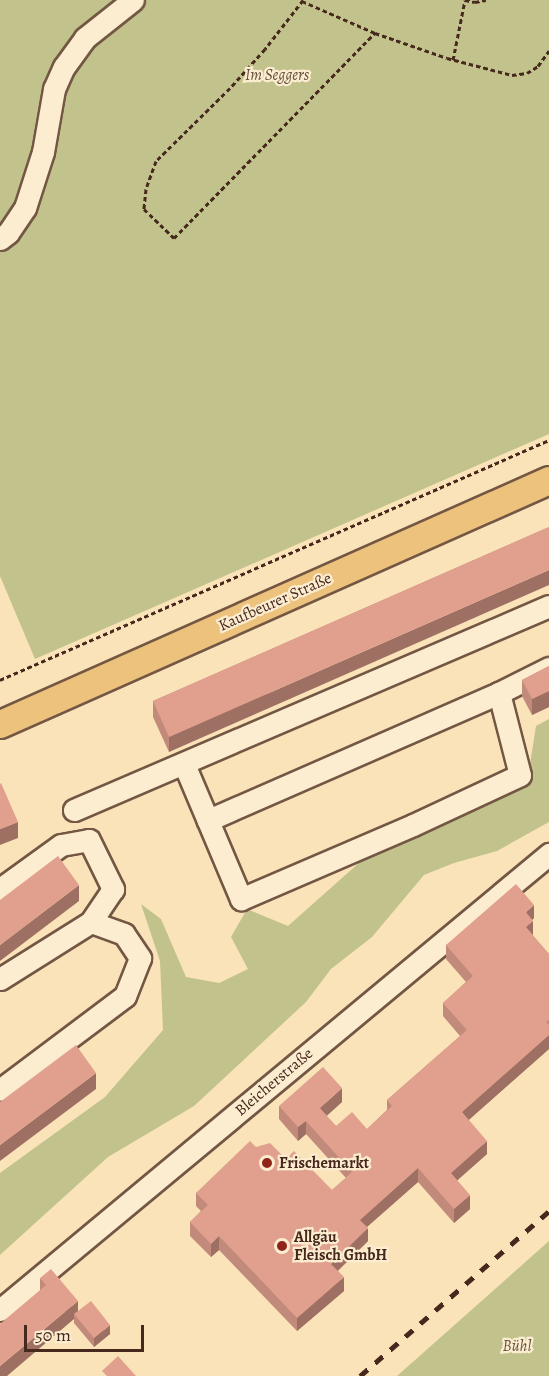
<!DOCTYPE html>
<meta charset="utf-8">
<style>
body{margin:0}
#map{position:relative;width:549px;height:1376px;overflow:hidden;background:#fae3b8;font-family:Alegreya,serif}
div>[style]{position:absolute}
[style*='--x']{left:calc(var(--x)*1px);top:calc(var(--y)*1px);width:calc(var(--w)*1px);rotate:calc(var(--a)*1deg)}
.green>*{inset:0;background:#c2c38c}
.path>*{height:3px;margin-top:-1.5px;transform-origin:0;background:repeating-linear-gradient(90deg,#46281d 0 4.5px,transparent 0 7.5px)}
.roads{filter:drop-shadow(2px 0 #735744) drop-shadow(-2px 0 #735744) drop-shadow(0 2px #735744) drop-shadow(0 -2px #735744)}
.minor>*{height:21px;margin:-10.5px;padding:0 10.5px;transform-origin:10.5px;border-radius:10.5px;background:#fcedd1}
.major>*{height:27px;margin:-13.5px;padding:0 13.5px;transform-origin:13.5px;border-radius:13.5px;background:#edc27c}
.rail>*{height:4.5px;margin-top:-2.25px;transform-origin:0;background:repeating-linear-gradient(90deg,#46281d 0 10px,transparent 0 20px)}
.wall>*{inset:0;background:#c28a7a}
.shaded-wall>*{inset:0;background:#9e7063}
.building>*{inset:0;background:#e1a08e}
.dots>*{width:16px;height:16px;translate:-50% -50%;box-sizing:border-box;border:3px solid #fcedd1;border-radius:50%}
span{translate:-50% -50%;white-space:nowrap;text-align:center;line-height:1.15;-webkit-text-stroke:4.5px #fcedd1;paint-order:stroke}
.park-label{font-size:16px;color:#654f39;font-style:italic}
.street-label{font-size:16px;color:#46281d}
.poi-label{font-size:16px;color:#46281d;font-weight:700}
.left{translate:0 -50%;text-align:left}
.scale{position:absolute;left:24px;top:1325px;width:120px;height:27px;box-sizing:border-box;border:3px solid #46281d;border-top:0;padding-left:8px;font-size:18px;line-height:21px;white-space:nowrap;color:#46281d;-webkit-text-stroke:4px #fcedd1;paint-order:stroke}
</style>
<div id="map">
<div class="green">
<div style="clip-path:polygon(0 0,126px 0,82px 33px,15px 207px,0 228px)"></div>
<div style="clip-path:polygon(142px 0,549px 0,549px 434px,35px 659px,0 576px,0 246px,59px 92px,83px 49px)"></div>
<div style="clip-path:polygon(549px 719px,549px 822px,497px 851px,454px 863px,424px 875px,372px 937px,331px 969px,306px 1002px,194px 1106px,108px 1157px,0 1255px,0 1173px,105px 1097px,163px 1030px,160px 961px,141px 904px,161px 919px,186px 977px,219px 983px,248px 969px,231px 937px,247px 909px,288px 926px,360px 862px,528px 777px,536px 726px)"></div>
<div style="clip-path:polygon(549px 1241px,549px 1376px,397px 1376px)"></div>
</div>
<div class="path">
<div style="--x:303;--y:0;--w:62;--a:127.8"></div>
<div style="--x:265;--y:49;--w:52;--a:131.9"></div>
<div style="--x:230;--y:88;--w:104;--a:135.4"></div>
<div style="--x:156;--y:161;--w:30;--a:110"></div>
<div style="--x:146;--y:189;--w:20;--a:96"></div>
<div style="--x:144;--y:209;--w:42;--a:44"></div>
<div style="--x:174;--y:238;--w:287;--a:-45.6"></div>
<div style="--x:465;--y:0;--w:10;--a:11"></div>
<div style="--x:475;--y:2;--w:11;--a:-10"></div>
<div style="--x:302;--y:1;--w:80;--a:23.7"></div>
<div style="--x:375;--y:33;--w:76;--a:19.1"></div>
<div style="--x:447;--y:58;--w:67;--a:14.7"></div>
<div style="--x:512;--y:75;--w:15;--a:-8"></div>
<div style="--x:527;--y:73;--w:13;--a:-32"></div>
<div style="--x:538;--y:66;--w:19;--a:-54"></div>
<div style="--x:453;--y:60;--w:61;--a:-78.7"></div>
<div style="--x:0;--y:680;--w:599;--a:-23.61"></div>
</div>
<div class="roads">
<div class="minor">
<div style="--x:0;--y:239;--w:10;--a:-37"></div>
<div style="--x:8;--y:233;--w:30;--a:-56"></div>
<div style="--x:25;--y:208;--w:59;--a:-72.2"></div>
<div style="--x:43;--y:152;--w:64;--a:-80.1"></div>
<div style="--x:54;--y:89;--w:24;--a:-66"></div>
<div style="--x:64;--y:67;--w:36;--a:-54"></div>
<div style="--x:85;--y:38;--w:61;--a:-38.4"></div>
<div style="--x:499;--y:693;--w:56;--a:-26.6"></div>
<div style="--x:184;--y:764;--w:147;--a:67.1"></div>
<div style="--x:241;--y:899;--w:187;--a:-23.3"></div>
<div style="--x:413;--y:825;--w:118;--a:-25"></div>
<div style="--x:520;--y:775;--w:85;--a:-104.4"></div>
<div style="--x:499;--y:693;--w:318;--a:156.4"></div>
<div style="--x:74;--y:810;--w:517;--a:-23.24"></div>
<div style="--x:0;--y:889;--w:75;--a:-35.8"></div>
<div style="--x:61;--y:845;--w:28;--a:-10"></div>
<div style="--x:89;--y:840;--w:55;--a:63.9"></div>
<div style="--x:113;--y:889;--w:40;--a:124"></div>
<div style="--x:0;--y:979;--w:107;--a:-32.1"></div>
<div style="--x:91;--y:922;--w:35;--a:20"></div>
<div style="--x:124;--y:934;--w:29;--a:56"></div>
<div style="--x:140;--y:958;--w:41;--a:111.5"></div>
<div style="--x:125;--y:996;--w:156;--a:143.1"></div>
<div style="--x:0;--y:1310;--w:714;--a:-39.71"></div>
</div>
<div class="major">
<div style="--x:0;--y:724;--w:601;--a:-23.96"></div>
</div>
</div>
<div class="rail">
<div style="--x:360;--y:1376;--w:251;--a:-41.1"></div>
</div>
<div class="wall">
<div style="clip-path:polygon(549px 527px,169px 752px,153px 717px,153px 701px)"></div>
<div style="clip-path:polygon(549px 666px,549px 707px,532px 715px,522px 696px,522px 680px)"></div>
<div style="clip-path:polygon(534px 918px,532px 920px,533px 934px,532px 935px,549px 954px,549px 1049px,468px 1120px,487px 1154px,457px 1180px,470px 1209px,454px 1223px,418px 1182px,367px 1227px,368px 1241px,338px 1271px,344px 1291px,297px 1331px,219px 1250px,211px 1257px,190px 1236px,190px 1222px,201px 1211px,196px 1206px,196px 1193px,256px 1147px,286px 1159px,332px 1190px,346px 1178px,306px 1134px,298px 1141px,279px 1119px,279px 1106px,342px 1102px,326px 1116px,336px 1126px,367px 1129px,387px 1110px,387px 1100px,460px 1036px,443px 1016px,443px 1003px,466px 982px,446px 959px,446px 945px)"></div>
<div style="clip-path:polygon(40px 1278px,78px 1312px,110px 1334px,94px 1347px,74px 1323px,74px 1319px,40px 1291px)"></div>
</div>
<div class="shaded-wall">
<div style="clip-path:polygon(549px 570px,549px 585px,169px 752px,169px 737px)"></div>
<div style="clip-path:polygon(549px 691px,549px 707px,532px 715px,532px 699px)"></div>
<div style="clip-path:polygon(18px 822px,18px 838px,0 845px,0 829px)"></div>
<div style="clip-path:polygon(79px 885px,79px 901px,0 961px,0 945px)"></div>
<div style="clip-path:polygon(534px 905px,534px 918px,526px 926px,526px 912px)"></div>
<div style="clip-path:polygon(533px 921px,533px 934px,526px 941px,526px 927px)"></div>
<div style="clip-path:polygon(549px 1035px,549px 1049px,462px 1126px,462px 1112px)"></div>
<div style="clip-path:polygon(96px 1073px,96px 1089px,0 1161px,0 1145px)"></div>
<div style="clip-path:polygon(342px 1088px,342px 1102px,320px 1122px,320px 1108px)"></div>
<div style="clip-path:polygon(306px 1121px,306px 1134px,298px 1141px,298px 1127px)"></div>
<div style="clip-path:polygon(487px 1141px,487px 1154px,451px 1186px,451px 1173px)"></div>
<div style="clip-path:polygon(418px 1168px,418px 1182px,360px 1233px,360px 1220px)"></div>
<div style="clip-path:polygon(470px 1195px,470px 1209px,454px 1223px,454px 1209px)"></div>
<div style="clip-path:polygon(368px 1228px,368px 1241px,331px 1277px,331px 1264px)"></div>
<div style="clip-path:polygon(219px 1236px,219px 1250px,211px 1257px,211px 1244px)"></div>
<div style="clip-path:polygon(344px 1277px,344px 1291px,297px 1331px,297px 1318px)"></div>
<div style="clip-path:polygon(78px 1301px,78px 1316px,74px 1314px,74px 1319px,7px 1376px,0 1376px,0 1366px)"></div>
<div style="clip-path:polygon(110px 1325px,110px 1334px,94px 1347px,94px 1338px)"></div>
</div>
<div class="building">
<div style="clip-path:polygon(549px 527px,549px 570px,169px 737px,153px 701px)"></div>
<div style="clip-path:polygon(549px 666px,549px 691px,532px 699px,522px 680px)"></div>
<div style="clip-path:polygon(1px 783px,18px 822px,0 829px,0 784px)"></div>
<div style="clip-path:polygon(58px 856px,79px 885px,0 945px,0 900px)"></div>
<div style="clip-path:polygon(516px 884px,534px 905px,526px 912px,533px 921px,526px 927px,549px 954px,549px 1020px,546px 1022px,549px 1025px,549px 1035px,462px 1112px,487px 1141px,451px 1173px,470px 1195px,454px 1209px,418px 1168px,360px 1220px,368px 1228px,331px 1264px,344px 1277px,297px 1318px,219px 1236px,211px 1244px,190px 1222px,208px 1205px,196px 1193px,250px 1141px,256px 1147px,270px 1143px,286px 1159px,294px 1151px,332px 1190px,352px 1172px,306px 1121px,298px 1127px,279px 1106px,323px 1067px,342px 1088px,320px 1108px,336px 1126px,352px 1112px,367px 1129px,392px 1106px,387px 1100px,467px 1030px,443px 1003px,473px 976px,446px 945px)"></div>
<div style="clip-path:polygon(76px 1045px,96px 1073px,0 1145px,0 1102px)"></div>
<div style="clip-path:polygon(51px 1269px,78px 1301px,0 1366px,0 1324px,46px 1285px,40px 1278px)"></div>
<div style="clip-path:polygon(91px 1301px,110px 1325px,94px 1338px,74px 1314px)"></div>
<div style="clip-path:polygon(118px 1356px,136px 1376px,107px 1376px,102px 1371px)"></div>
</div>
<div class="dots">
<div style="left:267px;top:1163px;background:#8f2418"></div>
<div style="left:282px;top:1246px;background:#8f2418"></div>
</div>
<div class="park-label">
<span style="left:277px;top:75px">Im Seggers</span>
<span style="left:517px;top:1346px">Bühl</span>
</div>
<div class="street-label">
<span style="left:275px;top:602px;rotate:-24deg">Kaufbeurer Straße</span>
<span style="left:274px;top:1082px;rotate:-40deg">Bleicherstraße</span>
</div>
<div class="poi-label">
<span class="left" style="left:279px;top:1163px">Frischemarkt</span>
<span class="left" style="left:294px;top:1246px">Allgäu<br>Fleisch GmbH</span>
</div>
<div class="scale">50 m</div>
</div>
